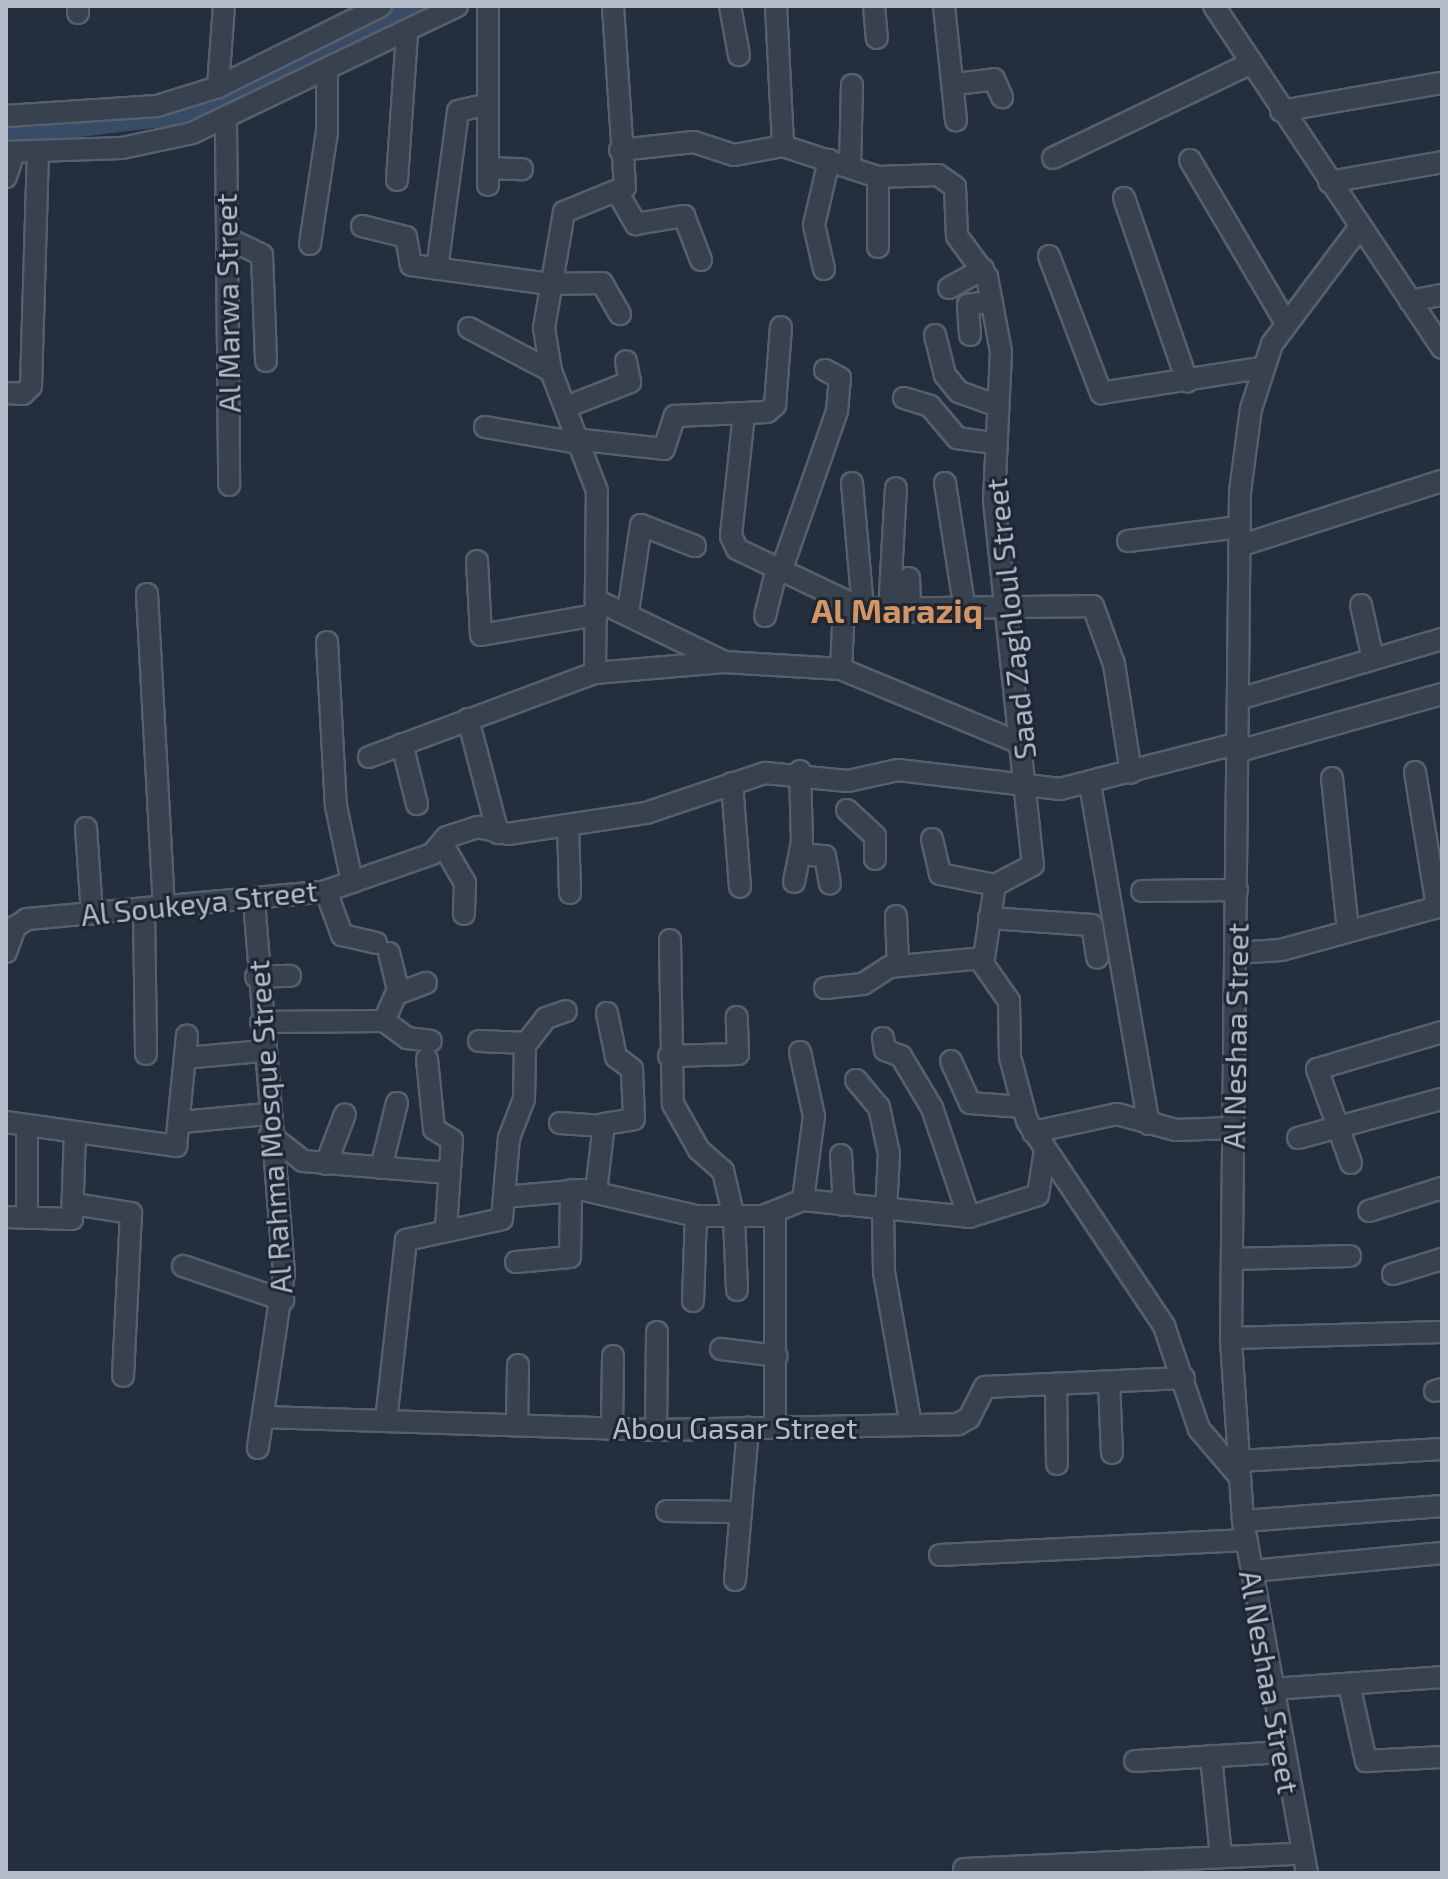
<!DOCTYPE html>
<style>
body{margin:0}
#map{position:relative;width:1448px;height:1879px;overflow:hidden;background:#242f3e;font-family:"Exo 2",sans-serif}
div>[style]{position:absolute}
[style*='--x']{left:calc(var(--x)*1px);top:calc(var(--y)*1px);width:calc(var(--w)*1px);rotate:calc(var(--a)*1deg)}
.canal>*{height:20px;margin:-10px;padding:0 10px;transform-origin:10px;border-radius:10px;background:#394c67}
.roads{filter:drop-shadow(2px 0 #565f6c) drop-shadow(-2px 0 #565f6c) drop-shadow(0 2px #565f6c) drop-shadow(0 -2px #565f6c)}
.street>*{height:20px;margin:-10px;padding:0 10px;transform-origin:10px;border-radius:10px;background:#38414e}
span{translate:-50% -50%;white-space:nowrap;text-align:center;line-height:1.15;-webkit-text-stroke:6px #1d2633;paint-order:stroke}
.street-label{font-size:30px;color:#b4bcc9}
.quarter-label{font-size:34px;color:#d59563;font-weight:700}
.frame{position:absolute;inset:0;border:8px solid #b4bcc9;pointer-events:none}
</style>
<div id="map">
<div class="canal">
<div style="--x:6;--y:136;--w:196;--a:-7"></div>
<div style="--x:201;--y:112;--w:238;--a:-26.5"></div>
</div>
<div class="roads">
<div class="street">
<div style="--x:78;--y:6;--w:7;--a:90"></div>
<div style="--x:730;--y:6;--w:50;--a:79.6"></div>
<div style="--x:776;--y:6;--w:140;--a:87.1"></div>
<div style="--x:874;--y:6;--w:32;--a:85"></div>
<div style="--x:944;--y:6;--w:115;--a:84"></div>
<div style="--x:1214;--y:6;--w:411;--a:56.3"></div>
<div style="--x:956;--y:84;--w:38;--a:-7"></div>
<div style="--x:994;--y:79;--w:20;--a:66"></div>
<div style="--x:218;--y:87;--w:81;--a:-85.8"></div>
<div style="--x:1281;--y:111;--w:163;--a:-9.9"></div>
<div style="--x:6;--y:116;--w:151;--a:-3.8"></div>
<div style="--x:157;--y:106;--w:64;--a:-17.3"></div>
<div style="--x:218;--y:87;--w:182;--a:-26.4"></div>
<div style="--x:226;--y:121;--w:364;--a:89.5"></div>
<div style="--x:620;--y:150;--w:74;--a:-6.2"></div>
<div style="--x:694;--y:142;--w:42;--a:18"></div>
<div style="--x:734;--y:155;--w:50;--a:-10.4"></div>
<div style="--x:783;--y:146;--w:100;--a:18.1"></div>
<div style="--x:878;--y:177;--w:60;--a:-1.9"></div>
<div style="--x:938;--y:175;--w:21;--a:35"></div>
<div style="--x:955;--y:187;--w:49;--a:87.7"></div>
<div style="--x:957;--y:236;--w:51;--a:53.8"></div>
<div style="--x:987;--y:277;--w:76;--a:79.4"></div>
<div style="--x:1001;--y:352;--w:149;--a:92.7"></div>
<div style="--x:994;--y:501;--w:366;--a:83.9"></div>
<div style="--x:1033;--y:865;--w:43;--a:152.2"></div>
<div style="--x:995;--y:885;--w:80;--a:98.6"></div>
<div style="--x:983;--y:964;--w:45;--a:54.9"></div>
<div style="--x:1009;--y:1001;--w:56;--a:89"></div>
<div style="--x:1010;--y:1057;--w:66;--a:75.1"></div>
<div style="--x:1027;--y:1121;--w:247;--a:56.2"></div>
<div style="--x:1164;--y:1326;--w:109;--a:71.2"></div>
<div style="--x:1199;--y:1429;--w:63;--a:49.5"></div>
<div style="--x:6;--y:152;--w:116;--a:-2"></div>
<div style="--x:122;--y:148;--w:72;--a:-12.1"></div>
<div style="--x:192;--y:133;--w:294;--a:-25.6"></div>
<div style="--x:1053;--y:158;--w:220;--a:-25.6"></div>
<div style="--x:1190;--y:160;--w:187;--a:59.5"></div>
<div style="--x:850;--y:167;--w:82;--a:-88.6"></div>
<div style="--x:488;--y:168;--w:34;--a:2"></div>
<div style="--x:6;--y:177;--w:26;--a:-72"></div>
<div style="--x:878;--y:177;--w:70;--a:90"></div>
<div style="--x:397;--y:180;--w:146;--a:-86.1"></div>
<div style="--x:1329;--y:182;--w:115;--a:-10"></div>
<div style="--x:488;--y:185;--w:179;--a:-90"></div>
<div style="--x:619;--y:195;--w:34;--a:60"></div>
<div style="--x:636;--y:224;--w:49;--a:-9.5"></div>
<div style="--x:684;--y:216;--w:47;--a:68.9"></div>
<div style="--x:1124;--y:198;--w:194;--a:71"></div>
<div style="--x:362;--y:226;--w:45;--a:14"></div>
<div style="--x:406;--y:237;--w:28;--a:80"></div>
<div style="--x:411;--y:265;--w:140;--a:7.8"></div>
<div style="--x:550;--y:284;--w:52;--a:-1.1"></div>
<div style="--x:602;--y:283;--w:36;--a:60"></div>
<div style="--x:227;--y:238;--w:39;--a:26"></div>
<div style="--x:262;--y:255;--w:106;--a:87.8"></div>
<div style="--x:310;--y:244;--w:113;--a:-81.4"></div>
<div style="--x:327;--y:132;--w:58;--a:-90"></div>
<div style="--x:1049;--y:256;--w:147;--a:69.2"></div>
<div style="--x:1101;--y:393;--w:162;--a:-8.9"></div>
<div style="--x:437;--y:269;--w:159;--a:-82.4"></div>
<div style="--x:458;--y:111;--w:28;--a:-13"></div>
<div style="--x:824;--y:269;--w:45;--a:-102.8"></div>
<div style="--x:814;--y:225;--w:67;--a:-77"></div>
<div style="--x:949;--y:288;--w:39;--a:-29"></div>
<div style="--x:1410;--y:301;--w:33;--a:-11"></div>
<div style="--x:469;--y:328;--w:93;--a:27.7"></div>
<div style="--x:935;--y:335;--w:41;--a:76"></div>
<div style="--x:945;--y:375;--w:22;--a:51"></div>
<div style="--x:959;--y:392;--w:41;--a:19.7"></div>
<div style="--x:970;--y:335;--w:30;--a:-94"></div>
<div style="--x:968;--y:305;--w:24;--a:-9"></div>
<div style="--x:6;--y:393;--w:17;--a:3"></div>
<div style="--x:23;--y:394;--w:11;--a:-45"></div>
<div style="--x:31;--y:386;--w:235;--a:-88.3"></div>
<div style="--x:904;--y:398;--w:27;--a:17"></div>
<div style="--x:930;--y:406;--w:42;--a:49.8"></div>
<div style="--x:957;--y:438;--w:37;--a:8"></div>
<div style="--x:566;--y:407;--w:69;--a:-21.3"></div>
<div style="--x:630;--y:382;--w:21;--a:-101"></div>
<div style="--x:744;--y:414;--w:123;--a:96.1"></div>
<div style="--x:731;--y:536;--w:14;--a:65"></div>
<div style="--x:737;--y:549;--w:140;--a:25.5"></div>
<div style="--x:863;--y:609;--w:230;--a:-0.7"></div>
<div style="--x:1093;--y:606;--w:62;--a:70.1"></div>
<div style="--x:1114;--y:664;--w:110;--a:81.1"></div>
<div style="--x:485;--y:427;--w:100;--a:9.7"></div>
<div style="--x:583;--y:440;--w:81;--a:6.3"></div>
<div style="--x:664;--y:449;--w:35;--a:-72"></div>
<div style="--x:675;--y:416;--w:92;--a:-2.5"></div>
<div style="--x:767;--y:412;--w:11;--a:-41"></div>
<div style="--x:775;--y:405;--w:78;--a:-85.6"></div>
<div style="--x:852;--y:483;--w:126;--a:85"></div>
<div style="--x:945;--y:483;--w:129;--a:81.1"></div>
<div style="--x:1128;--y:541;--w:112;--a:-7.2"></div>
<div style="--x:1239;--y:546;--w:213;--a:-17.8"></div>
<div style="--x:477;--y:561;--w:74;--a:86.9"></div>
<div style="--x:481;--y:635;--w:117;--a:-9.9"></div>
<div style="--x:780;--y:574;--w:173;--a:-70.7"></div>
<div style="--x:837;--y:411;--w:33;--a:-85"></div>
<div style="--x:840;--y:378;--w:17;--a:-152"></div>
<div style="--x:909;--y:578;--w:34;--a:88"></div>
<div style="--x:147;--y:594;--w:314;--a:86.9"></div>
<div style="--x:596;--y:600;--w:142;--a:25.8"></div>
<div style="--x:1361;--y:605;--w:55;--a:77.5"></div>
<div style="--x:628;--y:612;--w:88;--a:-81.5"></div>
<div style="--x:641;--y:525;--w:58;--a:21.3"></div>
<div style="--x:889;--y:612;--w:124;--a:-86.8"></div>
<div style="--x:765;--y:616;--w:45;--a:-76"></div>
<div style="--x:327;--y:642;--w:164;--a:86.9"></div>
<div style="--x:336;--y:806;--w:78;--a:78.1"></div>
<div style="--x:841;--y:669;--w:64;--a:-87.3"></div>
<div style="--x:595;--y:673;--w:182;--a:-89.4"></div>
<div style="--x:597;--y:491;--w:129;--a:-111"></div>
<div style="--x:551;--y:371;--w:44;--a:-99.2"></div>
<div style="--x:544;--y:328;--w:118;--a:-80.2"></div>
<div style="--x:564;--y:212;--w:66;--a:-22.3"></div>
<div style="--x:625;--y:187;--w:181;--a:-93.8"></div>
<div style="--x:1239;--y:699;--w:212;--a:-16.5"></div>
<div style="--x:468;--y:719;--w:118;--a:75.3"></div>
<div style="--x:402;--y:744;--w:62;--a:76"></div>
<div style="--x:1239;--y:751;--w:211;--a:-15.7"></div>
<div style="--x:369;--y:757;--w:241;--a:-20.4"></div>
<div style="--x:595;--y:673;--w:129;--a:-4.9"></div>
<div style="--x:724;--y:662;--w:117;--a:3.4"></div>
<div style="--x:841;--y:669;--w:196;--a:22.5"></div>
<div style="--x:1415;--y:772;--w:137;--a:80.7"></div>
<div style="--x:1332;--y:778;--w:154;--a:84"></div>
<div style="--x:732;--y:783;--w:104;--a:85.6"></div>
<div style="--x:1090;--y:784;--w:345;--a:80.2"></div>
<div style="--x:847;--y:810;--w:38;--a:43"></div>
<div style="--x:875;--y:836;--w:23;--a:90"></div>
<div style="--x:568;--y:825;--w:68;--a:88.3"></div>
<div style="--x:86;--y:828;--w:86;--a:86"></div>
<div style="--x:932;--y:839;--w:36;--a:77"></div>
<div style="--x:940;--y:874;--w:56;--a:11.3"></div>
<div style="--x:443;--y:845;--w:44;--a:59.9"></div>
<div style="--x:465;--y:883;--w:31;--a:92"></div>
<div style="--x:800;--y:854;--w:25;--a:5"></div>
<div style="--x:825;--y:856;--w:28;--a:80"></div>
<div style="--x:794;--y:882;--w:41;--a:-78.7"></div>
<div style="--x:802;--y:842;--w:71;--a:-91.6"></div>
<div style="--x:326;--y:891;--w:47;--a:70"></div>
<div style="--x:342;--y:935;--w:35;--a:13"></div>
<div style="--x:1142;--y:891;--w:95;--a:-0.6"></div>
<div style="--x:254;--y:900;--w:374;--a:85.4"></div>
<div style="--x:284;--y:1273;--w:177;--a:98.5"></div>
<div style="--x:144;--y:909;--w:145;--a:89.2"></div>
<div style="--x:896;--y:916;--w:50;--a:87.7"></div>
<div style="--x:989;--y:918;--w:103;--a:3.9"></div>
<div style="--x:1092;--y:925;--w:33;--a:81"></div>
<div style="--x:670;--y:940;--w:164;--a:89"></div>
<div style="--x:673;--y:1104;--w:53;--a:60.5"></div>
<div style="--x:699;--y:1150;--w:32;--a:41"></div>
<div style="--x:723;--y:1171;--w:48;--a:76.8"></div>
<div style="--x:734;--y:1218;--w:72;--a:87.6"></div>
<div style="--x:6;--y:952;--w:27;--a:-70"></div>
<div style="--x:15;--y:927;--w:14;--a:-34"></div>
<div style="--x:27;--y:919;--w:300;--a:-5.3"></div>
<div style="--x:326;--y:891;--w:112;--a:-19.2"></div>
<div style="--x:432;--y:854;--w:23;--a:-49"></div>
<div style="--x:447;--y:837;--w:33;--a:-18"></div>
<div style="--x:478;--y:827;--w:31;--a:13"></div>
<div style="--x:508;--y:834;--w:140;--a:-8.7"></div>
<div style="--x:646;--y:813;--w:126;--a:-18.6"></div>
<div style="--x:765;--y:773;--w:83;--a:5.5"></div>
<div style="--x:848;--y:781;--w:51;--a:-12.4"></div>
<div style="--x:898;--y:770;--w:163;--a:6.7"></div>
<div style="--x:1060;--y:789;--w:185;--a:-14.4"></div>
<div style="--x:1236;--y:953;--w:45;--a:-3.8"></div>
<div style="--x:1281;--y:950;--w:167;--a:-15.3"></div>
<div style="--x:256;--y:977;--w:34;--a:-2"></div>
<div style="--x:825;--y:988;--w:38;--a:-6"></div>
<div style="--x:863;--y:984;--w:31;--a:-33"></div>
<div style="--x:889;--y:967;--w:93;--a:-5.5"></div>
<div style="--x:397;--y:994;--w:31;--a:-21"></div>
<div style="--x:384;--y:1021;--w:35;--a:-66"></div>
<div style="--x:398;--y:989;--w:37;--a:-104"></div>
<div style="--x:261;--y:1022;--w:123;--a:-0.5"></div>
<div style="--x:384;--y:1021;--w:29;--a:36"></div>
<div style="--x:407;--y:1038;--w:24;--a:7"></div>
<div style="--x:883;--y:1038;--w:12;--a:81"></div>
<div style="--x:885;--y:1050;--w:17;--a:21"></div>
<div style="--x:901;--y:1056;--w:61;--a:59.2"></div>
<div style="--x:932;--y:1108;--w:115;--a:71.3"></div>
<div style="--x:479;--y:1041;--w:47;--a:2.4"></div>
<div style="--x:800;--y:1052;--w:66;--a:77.7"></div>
<div style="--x:814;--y:1116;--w:85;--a:97.5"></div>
<div style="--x:669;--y:1056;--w:69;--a:-1.7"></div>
<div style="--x:738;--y:1054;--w:37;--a:-92"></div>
<div style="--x:185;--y:1058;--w:77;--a:-5.2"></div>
<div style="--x:427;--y:1059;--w:70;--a:84.3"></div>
<div style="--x:434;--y:1129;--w:21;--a:31"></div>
<div style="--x:452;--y:1140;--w:89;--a:93.9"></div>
<div style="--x:951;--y:1061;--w:46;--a:65.7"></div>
<div style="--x:970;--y:1103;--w:52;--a:4.4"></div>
<div style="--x:856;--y:1080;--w:35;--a:50"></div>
<div style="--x:879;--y:1107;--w:48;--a:78"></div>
<div style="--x:889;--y:1154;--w:56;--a:93.1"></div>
<div style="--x:6;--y:1122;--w:172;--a:8"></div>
<div style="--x:176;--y:1146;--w:111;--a:-84.3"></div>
<div style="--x:182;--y:1122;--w:85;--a:-5.4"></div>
<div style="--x:560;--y:1123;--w:43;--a:4"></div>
<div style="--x:1033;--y:1132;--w:86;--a:-12.1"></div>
<div style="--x:1117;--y:1114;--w:61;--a:15.2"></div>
<div style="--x:1176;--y:1130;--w:58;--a:-2"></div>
<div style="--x:270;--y:1135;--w:42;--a:38.2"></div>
<div style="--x:303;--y:1161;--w:146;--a:4.7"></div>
<div style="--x:1298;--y:1138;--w:149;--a:-15.2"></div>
<div style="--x:841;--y:1155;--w:50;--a:86.6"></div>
<div style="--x:1351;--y:1163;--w:100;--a:-109.9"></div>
<div style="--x:1317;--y:1069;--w:130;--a:-16.5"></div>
<div style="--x:326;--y:1164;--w:53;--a:-69.2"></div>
<div style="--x:381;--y:1168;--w:67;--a:-76.2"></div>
<div style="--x:596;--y:1192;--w:68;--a:-83.3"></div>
<div style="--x:604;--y:1124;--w:30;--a:-9"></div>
<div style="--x:634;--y:1119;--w:50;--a:-92.3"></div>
<div style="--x:632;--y:1069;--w:20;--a:-143"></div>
<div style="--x:616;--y:1057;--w:45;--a:-101.6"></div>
<div style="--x:504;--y:1197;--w:80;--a:-5"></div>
<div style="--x:584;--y:1190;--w:115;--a:13.1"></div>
<div style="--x:696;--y:1216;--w:67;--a:0"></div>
<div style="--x:763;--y:1216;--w:43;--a:-21.8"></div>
<div style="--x:803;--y:1200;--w:167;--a:5.8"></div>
<div style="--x:969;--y:1217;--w:72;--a:-17.7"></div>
<div style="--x:1038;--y:1195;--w:46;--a:-81.2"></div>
<div style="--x:74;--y:1204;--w:58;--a:9"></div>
<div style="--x:131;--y:1213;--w:163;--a:92.8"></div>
<div style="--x:883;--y:1209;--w:63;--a:89.1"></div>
<div style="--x:884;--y:1272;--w:155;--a:80"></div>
<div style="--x:1369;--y:1211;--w:77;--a:-17.5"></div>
<div style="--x:775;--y:1213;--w:215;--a:90"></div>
<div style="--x:6;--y:1217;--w:66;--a:1.7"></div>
<div style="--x:72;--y:1219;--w:87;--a:-88"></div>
<div style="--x:27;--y:1218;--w:93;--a:-90"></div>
<div style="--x:1232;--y:1259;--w:118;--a:-1.5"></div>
<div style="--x:516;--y:1262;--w:54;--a:-5.3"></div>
<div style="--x:570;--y:1257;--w:67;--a:-89.1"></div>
<div style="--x:183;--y:1266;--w:106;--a:18.8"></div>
<div style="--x:1393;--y:1274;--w:51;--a:-17"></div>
<div style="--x:693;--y:1301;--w:85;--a:-88"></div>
<div style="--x:1231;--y:1338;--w:211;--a:-1.6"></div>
<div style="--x:721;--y:1349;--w:56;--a:7.1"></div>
<div style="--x:1109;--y:1382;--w:71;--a:87.6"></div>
<div style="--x:1056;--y:1384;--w:80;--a:89.3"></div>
<div style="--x:1435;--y:1391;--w:7;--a:-16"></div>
<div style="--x:264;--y:1417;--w:392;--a:1.9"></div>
<div style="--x:656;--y:1430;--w:302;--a:-1.1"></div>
<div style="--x:958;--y:1424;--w:13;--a:-29"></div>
<div style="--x:969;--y:1418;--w:35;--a:-63"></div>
<div style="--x:985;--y:1387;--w:199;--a:-2.6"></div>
<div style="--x:386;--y:1421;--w:182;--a:-83.7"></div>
<div style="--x:406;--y:1240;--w:98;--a:-12.3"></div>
<div style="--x:502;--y:1219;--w:81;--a:-85.1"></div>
<div style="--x:509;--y:1138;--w:42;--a:-69"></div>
<div style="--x:524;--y:1099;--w:54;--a:-88.9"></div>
<div style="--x:525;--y:1045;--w:34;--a:-52"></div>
<div style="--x:546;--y:1018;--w:21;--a:-19"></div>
<div style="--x:517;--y:1425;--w:60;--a:-89"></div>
<div style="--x:612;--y:1429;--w:73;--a:-89.2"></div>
<div style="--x:656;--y:1430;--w:98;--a:-89.4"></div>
<div style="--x:1239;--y:1461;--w:203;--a:-3.4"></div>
<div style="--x:667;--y:1511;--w:74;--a:0.8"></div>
<div style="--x:1243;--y:1521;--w:200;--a:-4.3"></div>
<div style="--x:940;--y:1555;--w:307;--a:-2.8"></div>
<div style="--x:1252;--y:1571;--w:191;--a:-5.4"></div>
<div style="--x:735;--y:1580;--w:153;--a:-85.1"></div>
<div style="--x:1349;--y:1684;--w:79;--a:77.6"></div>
<div style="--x:1366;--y:1761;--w:76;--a:-3"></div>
<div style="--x:1272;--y:1689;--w:170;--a:-4"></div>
<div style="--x:1211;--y:1756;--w:101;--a:84.3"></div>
<div style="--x:1135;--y:1761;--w:147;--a:-3.5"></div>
<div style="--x:964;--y:1869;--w:335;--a:-2.6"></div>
<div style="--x:1307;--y:1873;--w:358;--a:-100.3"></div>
<div style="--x:1243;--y:1521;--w:183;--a:-93.8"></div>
<div style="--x:1231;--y:1338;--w:846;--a:-89.39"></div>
<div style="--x:1240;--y:492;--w:84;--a:-82.5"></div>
<div style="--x:1251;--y:409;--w:68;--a:-72.1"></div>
<div style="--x:1272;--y:344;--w:146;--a:-53.1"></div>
</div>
</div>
<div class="street-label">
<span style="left:227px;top:303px;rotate:-91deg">Al Marwa Street</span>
<span style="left:1010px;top:619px;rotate:-96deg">Saad Zaghloul Street</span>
<span style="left:199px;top:902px;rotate:-6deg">Al Soukeya Street</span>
<span style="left:1235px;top:1036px;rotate:-89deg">Al Neshaa Street</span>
<span style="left:269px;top:1127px;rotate:-94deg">Al Rahma Mosque Street</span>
<span style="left:735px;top:1427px">Abou Gasar Street</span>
<span style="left:1270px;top:1682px;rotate:80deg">Al Neshaa Street</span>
</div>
<div class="quarter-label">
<span style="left:897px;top:610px">Al Maraziq</span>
</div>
<div class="frame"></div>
</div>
